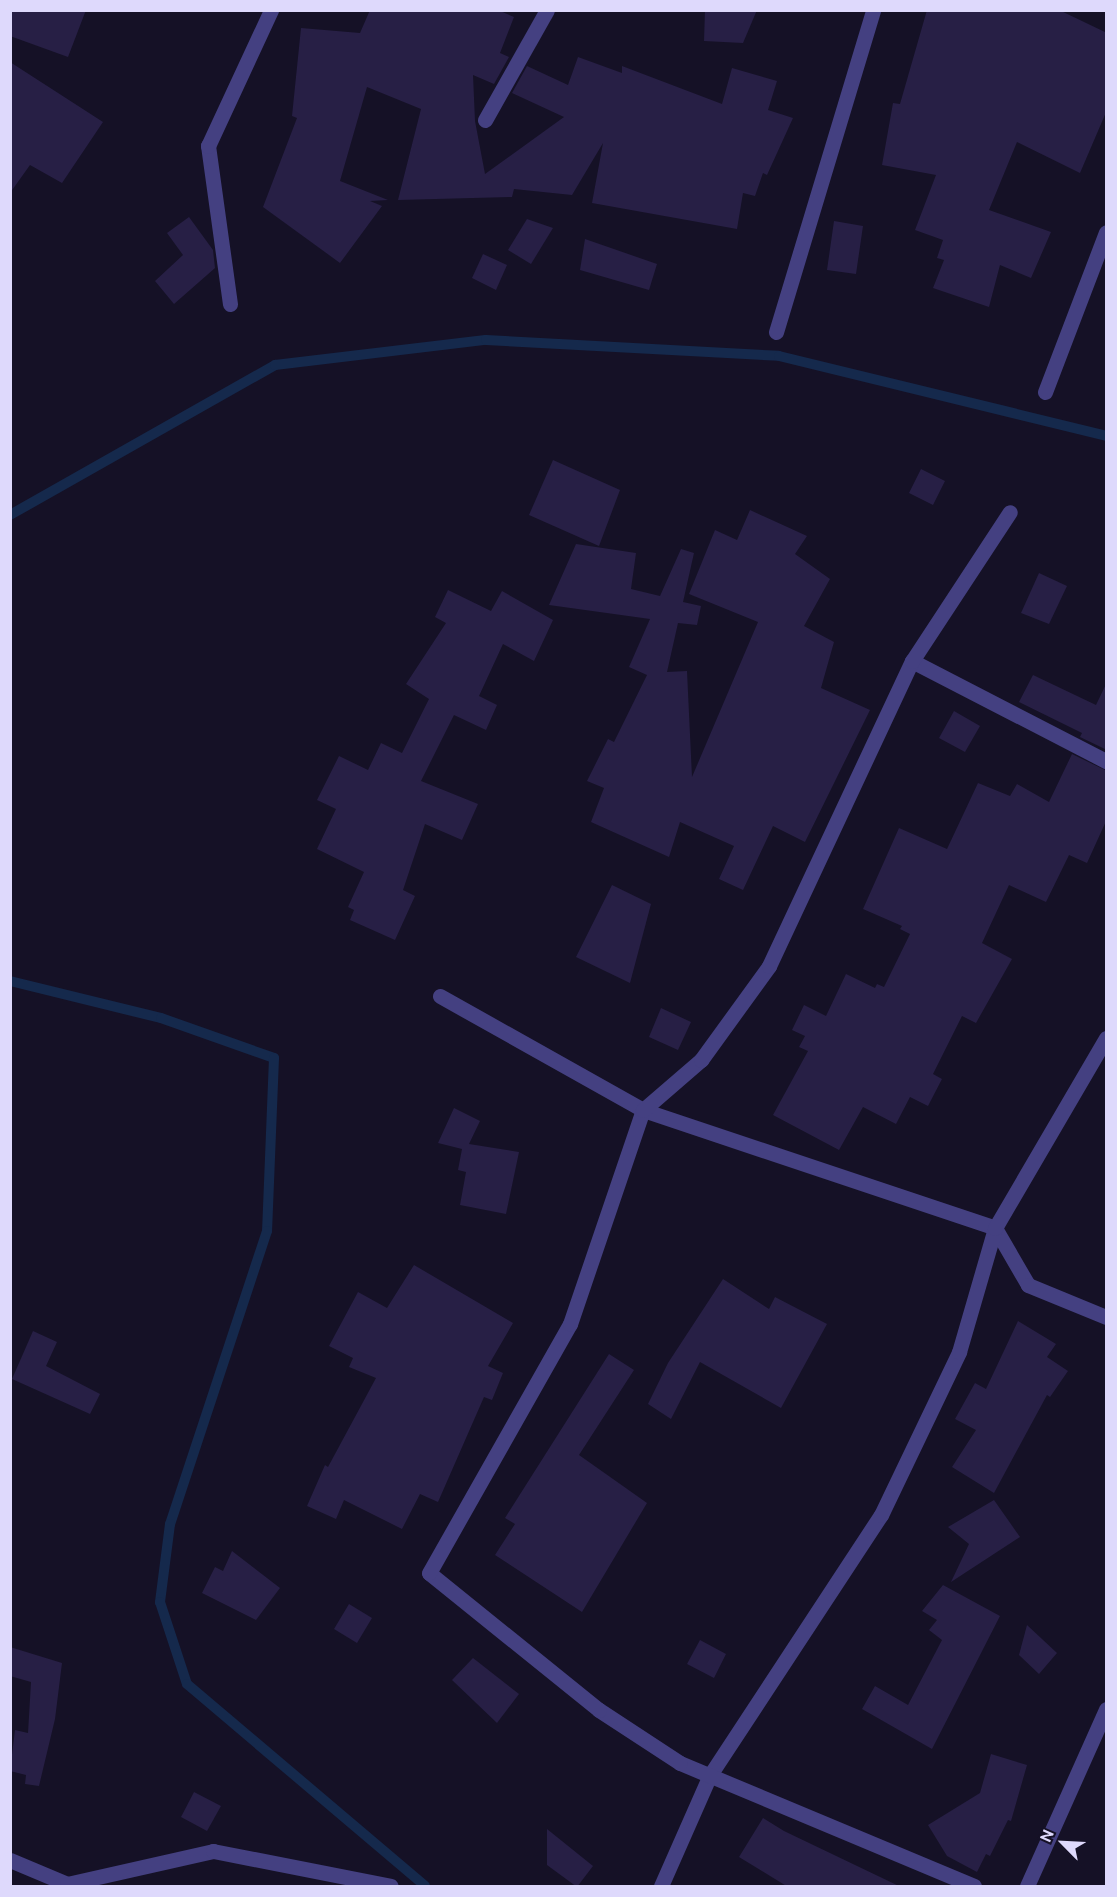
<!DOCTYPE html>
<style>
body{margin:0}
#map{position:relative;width:1117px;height:1897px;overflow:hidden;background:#151126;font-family:Ubuntu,sans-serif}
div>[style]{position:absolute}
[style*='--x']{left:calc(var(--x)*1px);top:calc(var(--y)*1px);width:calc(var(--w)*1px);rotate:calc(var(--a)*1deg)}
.stream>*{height:10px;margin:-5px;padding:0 5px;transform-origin:5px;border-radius:5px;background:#15294c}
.building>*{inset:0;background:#271f45}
.street>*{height:15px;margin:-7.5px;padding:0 7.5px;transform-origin:7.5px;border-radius:7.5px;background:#444081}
span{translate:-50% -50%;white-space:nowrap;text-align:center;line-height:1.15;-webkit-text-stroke:4.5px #151126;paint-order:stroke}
.frame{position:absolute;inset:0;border:12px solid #ded9fc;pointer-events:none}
.north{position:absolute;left:1033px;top:1813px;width:60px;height:60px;-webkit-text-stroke:4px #151126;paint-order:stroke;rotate:294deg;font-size:16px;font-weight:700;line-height:24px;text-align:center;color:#ded9fc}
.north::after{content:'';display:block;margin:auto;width:21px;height:27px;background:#ded9fc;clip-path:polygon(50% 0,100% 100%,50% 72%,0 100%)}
</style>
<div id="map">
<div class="stream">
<div style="--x:10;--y:515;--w:305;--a:-29.5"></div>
<div style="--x:275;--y:365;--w:212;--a:-6.8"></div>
<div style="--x:486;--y:340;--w:293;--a:3.1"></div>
<div style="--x:779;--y:356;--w:337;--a:13.7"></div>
<div style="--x:10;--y:981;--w:155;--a:13.8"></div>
<div style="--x:161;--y:1018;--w:120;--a:19.5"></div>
<div style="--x:274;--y:1058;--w:173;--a:92.3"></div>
<div style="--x:267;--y:1231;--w:309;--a:108.3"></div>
<div style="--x:170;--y:1524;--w:79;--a:97.3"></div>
<div style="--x:160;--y:1602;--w:86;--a:71.8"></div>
<div style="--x:187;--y:1684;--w:312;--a:40.3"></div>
</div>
<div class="building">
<div style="clip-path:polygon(10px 10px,86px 10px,68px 57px,10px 36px)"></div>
<div style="clip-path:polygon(370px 10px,498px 10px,514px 17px,500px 53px,509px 57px,494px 84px,473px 75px,475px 121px,485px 174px,564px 117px,512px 93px,527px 66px,568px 85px,578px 57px,622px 73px,622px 66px,722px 104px,732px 68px,777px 81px,768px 110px,793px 118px,767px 175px,763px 173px,755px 196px,743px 193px,737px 229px,592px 203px,603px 143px,572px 195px,514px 189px,512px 197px,398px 200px,421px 109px,367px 87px,340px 181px,388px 200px,370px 201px,382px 206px,340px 263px,263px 207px,297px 118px,292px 116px,301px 28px,360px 33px)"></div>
<div style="clip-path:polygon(705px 10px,757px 10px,743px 43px,704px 41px)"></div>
<div style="clip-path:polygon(927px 10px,1059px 10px,1107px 33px,1107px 110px,1080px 173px,1017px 142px,989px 210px,1051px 232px,1031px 278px,1000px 265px,989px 307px,933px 288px,944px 260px,937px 258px,943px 240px,915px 230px,936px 175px,882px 165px,893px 103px,900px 104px)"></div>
<div style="clip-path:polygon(10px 62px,103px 122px,62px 183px,30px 165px,10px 193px)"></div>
<div style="clip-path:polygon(189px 217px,213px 250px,215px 268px,174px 304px,155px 281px,183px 255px,167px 233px)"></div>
<div style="clip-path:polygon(527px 219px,553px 228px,531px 264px,508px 250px)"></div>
<div style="clip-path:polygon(834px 221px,863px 226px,856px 274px,827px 270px)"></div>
<div style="clip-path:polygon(585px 239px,657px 264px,649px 290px,580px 270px)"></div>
<div style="clip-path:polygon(483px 254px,507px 265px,496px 290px,472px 278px)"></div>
<div style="clip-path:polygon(553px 460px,620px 490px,599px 546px,529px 515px)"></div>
<div style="clip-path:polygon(921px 469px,945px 481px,933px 505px,909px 493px)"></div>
<div style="clip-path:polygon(750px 510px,807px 536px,795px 554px,830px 579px,804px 626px,834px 642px,821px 688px,870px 710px,805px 842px,773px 826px,743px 890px,719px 879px,734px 846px,680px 822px,669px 857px,591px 822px,604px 788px,587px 781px,608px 739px,614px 742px,647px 675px,629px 667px,650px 619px,549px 605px,576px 544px,636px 553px,631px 589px,660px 596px,681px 549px,694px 553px,683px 602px,701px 606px,697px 625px,678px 623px,667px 672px,687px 671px,692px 777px,758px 622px,689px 594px,715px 530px,737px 540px)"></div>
<div style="clip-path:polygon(1039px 573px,1067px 586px,1049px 624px,1021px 613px)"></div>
<div style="clip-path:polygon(448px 590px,491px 611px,502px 591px,553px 620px,534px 661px,503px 644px,479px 696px,497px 705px,486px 730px,454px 715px,421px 781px,478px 804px,462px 840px,425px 824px,403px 890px,415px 896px,395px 940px,350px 920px,354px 910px,348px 907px,364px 872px,317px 849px,336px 809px,317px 800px,339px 756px,368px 770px,381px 743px,402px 753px,429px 699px,406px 684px,446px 623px,435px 617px)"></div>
<div style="clip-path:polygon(1033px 675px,1096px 705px,1107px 682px,1107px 750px,1080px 737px,1082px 733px,1019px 702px)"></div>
<div style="clip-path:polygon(954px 711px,980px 726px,965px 752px,939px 738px)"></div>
<div style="clip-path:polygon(1072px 754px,1107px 771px,1107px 819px,1087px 863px,1069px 855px,1046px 902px,1009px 885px,982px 943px,1012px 959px,976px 1023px,962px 1016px,933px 1074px,942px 1079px,928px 1106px,910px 1097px,896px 1124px,863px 1107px,839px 1150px,773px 1115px,808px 1051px,799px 1047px,805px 1036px,792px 1030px,804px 1005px,826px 1016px,846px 974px,875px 988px,877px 984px,884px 987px,910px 934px,900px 929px,902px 926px,863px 909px,899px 828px,947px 849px,978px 783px,1010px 796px,1017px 784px,1049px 802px)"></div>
<div style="clip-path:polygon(612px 885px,651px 904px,630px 983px,576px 957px)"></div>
<div style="clip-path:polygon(661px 1008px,691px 1022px,678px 1050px,649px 1037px)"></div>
<div style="clip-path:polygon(454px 1108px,480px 1121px,469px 1144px,519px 1152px,506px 1214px,460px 1205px,466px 1172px,458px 1170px,462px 1149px,438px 1143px)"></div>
<div style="clip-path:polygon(414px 1265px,513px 1323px,488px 1366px,503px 1373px,492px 1400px,484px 1397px,438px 1502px,420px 1494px,402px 1529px,344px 1500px,336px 1519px,307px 1506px,325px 1465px,328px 1467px,376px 1378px,349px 1367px,353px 1358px,329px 1346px,358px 1292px,387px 1308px)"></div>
<div style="clip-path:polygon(723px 1279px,769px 1309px,775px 1297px,827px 1324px,781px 1408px,700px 1362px,671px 1419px,648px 1404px,668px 1363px)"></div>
<div style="clip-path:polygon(1018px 1321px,1056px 1344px,1047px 1357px,1068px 1371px,1050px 1397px,1047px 1395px,994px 1493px,952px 1467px,976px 1430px,955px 1419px,975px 1383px,986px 1389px)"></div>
<div style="clip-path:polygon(33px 1331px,57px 1342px,46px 1366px,100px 1394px,90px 1414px,12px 1379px)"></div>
<div style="clip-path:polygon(609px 1354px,634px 1370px,579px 1455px,647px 1503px,582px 1612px,495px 1555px,515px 1524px,505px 1518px)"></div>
<div style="clip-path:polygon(994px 1500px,1020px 1537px,951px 1582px,969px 1544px,948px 1527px)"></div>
<div style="clip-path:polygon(232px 1551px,280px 1588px,256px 1620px,202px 1593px,215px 1567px,223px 1571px)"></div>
<div style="clip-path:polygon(943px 1585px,1000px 1616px,932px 1749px,862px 1709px,875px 1686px,908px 1705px,942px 1640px,929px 1630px,937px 1620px,922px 1611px)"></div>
<div style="clip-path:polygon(349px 1604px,372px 1618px,357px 1643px,334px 1629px)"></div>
<div style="clip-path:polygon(1027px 1625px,1057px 1653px,1039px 1674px,1019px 1655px)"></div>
<div style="clip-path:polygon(700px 1640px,726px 1654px,714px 1678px,687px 1664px)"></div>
<div style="clip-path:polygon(10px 1647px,62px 1663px,55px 1719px,39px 1786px,25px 1784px,26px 1775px,10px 1771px,15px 1730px,28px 1733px,31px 1682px,10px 1676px)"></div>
<div style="clip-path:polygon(473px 1658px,519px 1694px,497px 1723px,452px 1680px)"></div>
<div style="clip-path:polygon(991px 1754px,1027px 1765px,1011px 1821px,1008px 1820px,990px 1856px,986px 1854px,977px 1872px,947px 1856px,928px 1825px,980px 1793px)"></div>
<div style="clip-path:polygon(194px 1792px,221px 1806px,207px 1831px,181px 1817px)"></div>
<div style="clip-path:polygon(763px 1818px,784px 1831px,901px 1887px,788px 1887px,739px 1857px)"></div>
<div style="clip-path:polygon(547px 1829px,593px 1866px,577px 1887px,547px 1865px)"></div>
</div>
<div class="street">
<div style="--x:485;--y:120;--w:126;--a:-60.6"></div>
<div style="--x:230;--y:304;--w:160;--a:-97.9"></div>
<div style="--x:208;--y:146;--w:150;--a:-65.1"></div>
<div style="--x:776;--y:332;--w:336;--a:-73.2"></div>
<div style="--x:1045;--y:392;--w:171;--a:-69.1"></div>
<div style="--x:912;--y:661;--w:218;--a:27.3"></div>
<div style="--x:440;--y:996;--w:233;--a:29.3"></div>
<div style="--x:643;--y:1110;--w:371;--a:18.5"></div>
<div style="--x:995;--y:1228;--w:66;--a:59.9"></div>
<div style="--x:1028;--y:1285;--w:84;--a:22.3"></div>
<div style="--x:10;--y:1860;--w:62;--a:22.8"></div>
<div style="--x:67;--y:1884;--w:150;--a:-12.7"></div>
<div style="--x:213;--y:1851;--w:181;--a:11.1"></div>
<div style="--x:661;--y:1886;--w:121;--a:-66.2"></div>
<div style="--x:710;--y:1775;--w:311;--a:-56.7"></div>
<div style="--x:881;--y:1515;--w:181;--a:-64.4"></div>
<div style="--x:959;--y:1352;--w:129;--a:-73.8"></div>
<div style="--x:995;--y:1228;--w:220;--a:-59.7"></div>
<div style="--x:974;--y:1886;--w:319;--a:-157.3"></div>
<div style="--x:680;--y:1763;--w:97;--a:-146.8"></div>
<div style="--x:599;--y:1710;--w:218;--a:-141.1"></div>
<div style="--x:429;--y:1573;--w:286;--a:-60.5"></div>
<div style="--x:570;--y:1324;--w:226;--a:-71.2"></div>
<div style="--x:643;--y:1110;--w:77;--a:-40.8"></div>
<div style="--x:701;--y:1060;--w:116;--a:-54.1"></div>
<div style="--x:769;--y:966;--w:337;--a:-64.9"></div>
<div style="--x:912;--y:661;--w:178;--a:-56.7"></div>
<div style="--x:1027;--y:1886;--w:194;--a:-65.9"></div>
</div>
<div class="frame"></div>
<div class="north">N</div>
</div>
